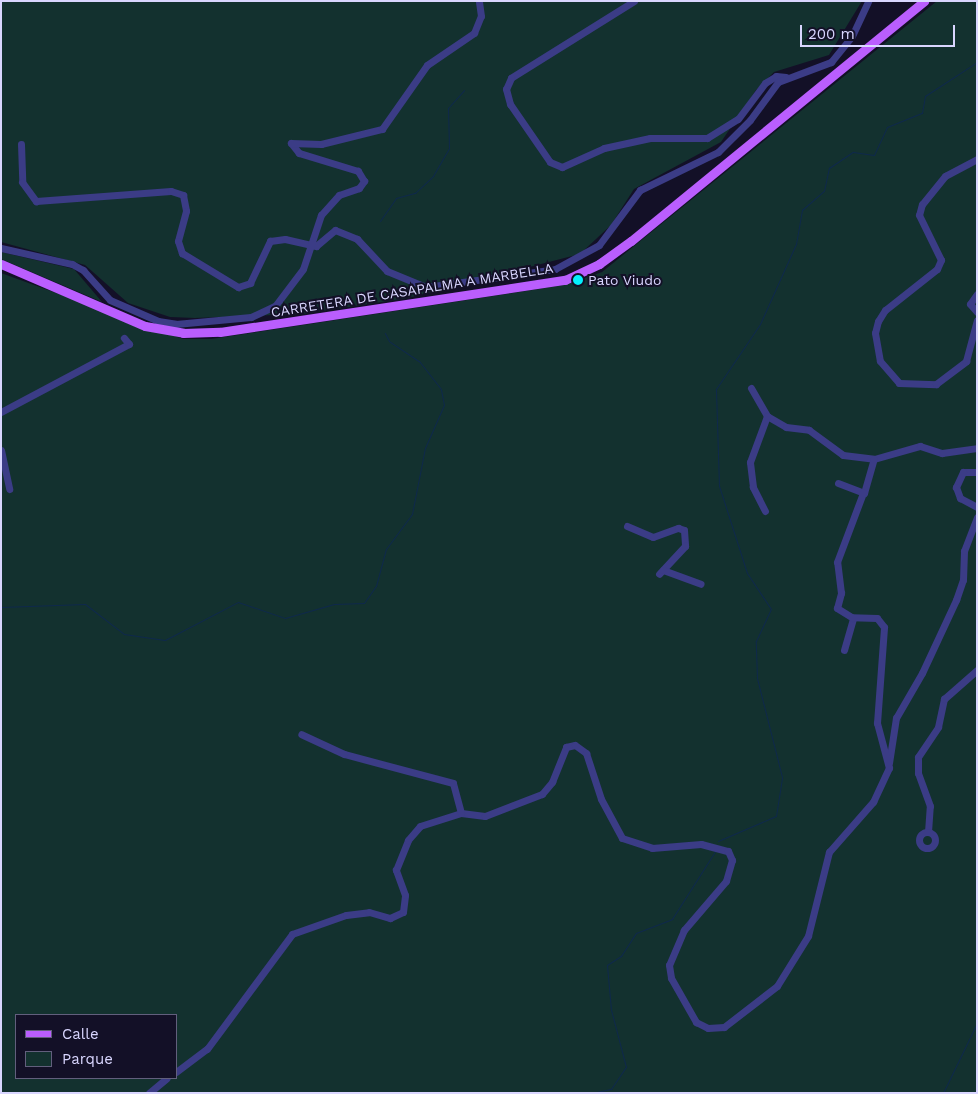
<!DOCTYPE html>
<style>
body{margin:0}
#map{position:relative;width:978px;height:1094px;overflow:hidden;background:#131027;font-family:"Work Sans",sans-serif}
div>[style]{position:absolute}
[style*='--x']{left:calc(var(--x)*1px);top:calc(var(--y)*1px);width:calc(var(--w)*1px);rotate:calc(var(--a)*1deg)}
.green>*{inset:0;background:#13312f}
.stream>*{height:1px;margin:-0.5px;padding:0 0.5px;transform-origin:0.5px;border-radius:0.5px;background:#0f294c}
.minor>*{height:7px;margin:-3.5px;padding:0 3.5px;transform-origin:3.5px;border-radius:3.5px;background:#3b3c86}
.minor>.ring{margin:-3.5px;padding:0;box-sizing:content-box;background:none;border:7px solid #3b3c86;border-radius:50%}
.major>*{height:9px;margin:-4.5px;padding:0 4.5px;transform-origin:4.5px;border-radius:4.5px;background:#ba5efe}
.dots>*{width:14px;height:14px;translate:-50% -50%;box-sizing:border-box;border:2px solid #131027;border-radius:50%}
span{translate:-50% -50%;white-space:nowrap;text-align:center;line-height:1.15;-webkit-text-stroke:4px #131027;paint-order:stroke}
.poi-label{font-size:14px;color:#d9d6ff}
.left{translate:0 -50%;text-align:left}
.street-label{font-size:14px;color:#d9d6ff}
.frame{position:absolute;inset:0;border:2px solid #d9d6ff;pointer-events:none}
.legend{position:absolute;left:15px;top:1014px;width:162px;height:65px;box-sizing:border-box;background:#131027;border:1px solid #625f7d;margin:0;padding:6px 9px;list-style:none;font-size:15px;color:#d9d6ff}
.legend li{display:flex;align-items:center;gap:10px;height:25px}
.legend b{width:25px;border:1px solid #625f7d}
.scale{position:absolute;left:800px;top:25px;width:155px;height:22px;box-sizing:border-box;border:2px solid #d9d6ff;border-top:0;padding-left:6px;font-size:15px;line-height:18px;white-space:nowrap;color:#d9d6ff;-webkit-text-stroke:4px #131027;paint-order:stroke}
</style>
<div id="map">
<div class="green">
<div style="clip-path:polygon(1px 1px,862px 1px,829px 55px,774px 72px,756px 90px,721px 142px,634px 189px,611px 225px,580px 254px,408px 298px,303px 314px,195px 318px,170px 317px,128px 303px,85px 265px,1px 242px)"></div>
<div style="clip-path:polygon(evenodd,937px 1px,977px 1px,977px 1093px,1px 1093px,1px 273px,183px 339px,211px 339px,565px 285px,602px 272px,937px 1px,16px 1015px,176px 1015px,176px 1078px,16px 1078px,16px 1015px)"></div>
<div style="clip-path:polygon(1px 252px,74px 269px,102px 302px,1px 259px)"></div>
</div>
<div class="stream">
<div style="--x:380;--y:221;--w:28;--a:-55"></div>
<div style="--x:396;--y:198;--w:20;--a:-15"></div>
<div style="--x:415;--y:193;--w:25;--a:-43"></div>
<div style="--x:433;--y:176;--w:32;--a:-60"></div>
<div style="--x:449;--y:148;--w:40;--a:-91.4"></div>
<div style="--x:448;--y:108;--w:24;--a:-48"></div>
<div style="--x:1;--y:607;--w:84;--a:-2"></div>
<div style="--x:85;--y:604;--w:49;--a:37.6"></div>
<div style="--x:124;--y:634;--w:41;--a:8.3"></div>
<div style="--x:165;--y:640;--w:82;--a:-27.5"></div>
<div style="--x:238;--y:602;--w:50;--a:18.8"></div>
<div style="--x:285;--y:618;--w:51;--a:-15.9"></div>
<div style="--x:334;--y:604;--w:30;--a:-2"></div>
<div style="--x:364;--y:603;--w:21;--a:-55"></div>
<div style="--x:376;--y:586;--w:38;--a:-75"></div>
<div style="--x:386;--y:549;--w:44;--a:-53.4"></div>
<div style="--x:412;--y:514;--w:67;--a:-78.9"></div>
<div style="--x:425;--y:448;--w:47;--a:-66.2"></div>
<div style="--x:444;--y:405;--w:16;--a:-101"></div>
<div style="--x:441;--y:389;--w:34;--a:-128"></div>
<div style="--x:420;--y:362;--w:37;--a:-146"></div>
<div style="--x:389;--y:341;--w:9;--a:-117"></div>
<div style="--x:718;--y:841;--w:63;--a:-23.3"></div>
<div style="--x:776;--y:816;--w:39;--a:-81"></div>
<div style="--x:782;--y:777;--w:102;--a:-104.2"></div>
<div style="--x:757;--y:678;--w:37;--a:-92"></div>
<div style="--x:756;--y:641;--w:35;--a:-65"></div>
<div style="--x:771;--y:609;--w:43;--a:-123.7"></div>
<div style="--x:747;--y:573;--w:91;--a:-107.8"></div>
<div style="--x:719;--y:486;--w:97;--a:-91.8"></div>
<div style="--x:716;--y:389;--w:78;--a:-55.9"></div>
<div style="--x:760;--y:324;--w:88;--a:-65.8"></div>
<div style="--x:796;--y:244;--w:35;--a:-80"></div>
<div style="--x:802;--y:210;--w:29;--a:-41"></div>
<div style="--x:824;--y:191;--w:24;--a:-78"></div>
<div style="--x:829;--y:168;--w:29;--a:-34"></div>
<div style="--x:853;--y:152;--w:21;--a:8"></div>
<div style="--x:874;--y:155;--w:31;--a:-65"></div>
<div style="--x:887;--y:127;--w:38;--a:-22"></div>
<div style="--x:922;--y:113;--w:17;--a:-80"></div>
<div style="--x:925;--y:96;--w:62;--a:-33.2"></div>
<div style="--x:592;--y:1093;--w:19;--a:-12"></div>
<div style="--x:611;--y:1089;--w:27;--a:-56"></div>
<div style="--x:626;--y:1067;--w:59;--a:-104.7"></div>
<div style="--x:611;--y:1010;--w:45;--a:-95.1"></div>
<div style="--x:607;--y:965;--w:17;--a:-33"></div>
<div style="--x:621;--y:956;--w:27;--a:-57"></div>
<div style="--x:636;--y:933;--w:39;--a:-21"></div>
<div style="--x:672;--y:919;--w:82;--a:-57.5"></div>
<div style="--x:943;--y:1093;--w:78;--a:-64.1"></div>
</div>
<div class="minor">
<div style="--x:634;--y:1;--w:145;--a:148"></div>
<div style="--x:511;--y:78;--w:12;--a:114"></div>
<div style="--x:506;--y:89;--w:16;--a:75"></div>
<div style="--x:510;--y:104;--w:70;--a:55.4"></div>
<div style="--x:550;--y:162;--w:13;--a:23"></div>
<div style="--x:562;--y:167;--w:46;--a:-24.3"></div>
<div style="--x:604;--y:148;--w:47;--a:-12.3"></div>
<div style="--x:650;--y:138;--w:57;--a:0"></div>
<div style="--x:707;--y:138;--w:36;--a:-32"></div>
<div style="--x:738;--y:119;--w:45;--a:-53.1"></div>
<div style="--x:765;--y:83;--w:13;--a:-32"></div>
<div style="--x:776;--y:76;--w:10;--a:6"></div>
<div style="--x:21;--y:144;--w:38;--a:88"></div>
<div style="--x:22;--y:182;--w:24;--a:54"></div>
<div style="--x:36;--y:201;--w:135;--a:-4.2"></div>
<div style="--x:171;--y:191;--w:13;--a:18"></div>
<div style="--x:183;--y:195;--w:16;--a:79"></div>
<div style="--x:186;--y:211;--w:31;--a:105"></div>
<div style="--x:178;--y:241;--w:13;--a:72"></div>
<div style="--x:182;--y:253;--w:66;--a:31.3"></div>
<div style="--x:238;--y:287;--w:13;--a:-18"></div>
<div style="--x:250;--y:283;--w:47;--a:-64.5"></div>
<div style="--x:270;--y:241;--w:15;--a:-8"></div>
<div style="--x:285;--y:239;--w:32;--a:13"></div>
<div style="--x:316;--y:246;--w:25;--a:-40"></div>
<div style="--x:335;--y:230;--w:24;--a:22"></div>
<div style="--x:357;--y:239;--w:44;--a:46.8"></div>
<div style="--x:387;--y:271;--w:42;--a:22.3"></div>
<div style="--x:426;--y:287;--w:130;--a:-7.9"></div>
<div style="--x:555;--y:269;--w:50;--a:-28.6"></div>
<div style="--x:599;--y:245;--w:69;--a:-53.3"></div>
<div style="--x:640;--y:190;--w:87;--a:-26"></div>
<div style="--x:718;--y:152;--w:45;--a:-45"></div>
<div style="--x:750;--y:120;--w:47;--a:-53.6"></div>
<div style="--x:778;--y:82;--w:57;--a:-20.7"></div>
<div style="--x:831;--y:62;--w:33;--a:-51"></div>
<div style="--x:852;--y:36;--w:38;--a:-65"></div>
<div style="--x:977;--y:159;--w:36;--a:152"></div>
<div style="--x:945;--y:176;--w:36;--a:129"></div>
<div style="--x:922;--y:204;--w:11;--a:105"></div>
<div style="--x:919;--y:215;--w:50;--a:63.9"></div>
<div style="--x:941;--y:260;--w:10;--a:114"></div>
<div style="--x:937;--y:269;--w:66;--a:141.7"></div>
<div style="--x:885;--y:310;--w:13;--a:122"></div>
<div style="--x:878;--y:321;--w:12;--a:104"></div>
<div style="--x:875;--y:333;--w:28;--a:80"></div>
<div style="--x:880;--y:361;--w:29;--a:49"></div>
<div style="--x:899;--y:383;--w:37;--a:2"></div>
<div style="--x:936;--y:384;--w:38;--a:-37"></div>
<div style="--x:966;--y:361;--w:42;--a:-75"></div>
<div style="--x:1;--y:248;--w:73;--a:12.7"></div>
<div style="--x:72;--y:264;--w:13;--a:29"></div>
<div style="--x:83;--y:270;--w:40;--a:48"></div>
<div style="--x:110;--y:300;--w:52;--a:23.6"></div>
<div style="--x:158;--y:321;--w:18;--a:9"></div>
<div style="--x:176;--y:324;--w:75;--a:-5.3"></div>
<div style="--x:251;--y:317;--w:26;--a:-25"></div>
<div style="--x:275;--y:306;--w:46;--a:-52.9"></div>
<div style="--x:303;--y:269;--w:57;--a:-71.6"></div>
<div style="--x:321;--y:215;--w:27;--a:-48"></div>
<div style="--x:339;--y:195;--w:21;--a:-19"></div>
<div style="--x:359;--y:188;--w:9;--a:-54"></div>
<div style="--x:364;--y:181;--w:12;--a:-121"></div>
<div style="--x:358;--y:171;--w:62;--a:-163"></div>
<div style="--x:299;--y:153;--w:13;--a:-129"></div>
<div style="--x:291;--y:143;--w:30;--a:2"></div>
<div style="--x:321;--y:144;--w:63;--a:-13.8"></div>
<div style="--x:382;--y:129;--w:78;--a:-54.9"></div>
<div style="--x:427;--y:65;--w:57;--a:-34.2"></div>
<div style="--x:474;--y:33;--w:18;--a:-68"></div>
<div style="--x:481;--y:16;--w:15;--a:-98"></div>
<div style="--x:977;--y:294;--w:12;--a:125"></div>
<div style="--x:970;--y:304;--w:11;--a:49"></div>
<div style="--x:751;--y:388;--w:32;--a:60"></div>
<div style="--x:767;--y:416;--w:22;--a:30"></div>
<div style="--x:786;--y:427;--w:23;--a:7"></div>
<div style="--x:809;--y:430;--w:42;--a:36.3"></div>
<div style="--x:843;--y:455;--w:31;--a:7"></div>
<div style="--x:874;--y:459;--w:48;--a:-15.8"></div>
<div style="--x:920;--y:446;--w:23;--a:18"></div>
<div style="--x:942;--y:453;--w:35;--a:-8"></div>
<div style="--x:1;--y:412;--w:145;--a:-28"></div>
<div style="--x:129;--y:344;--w:8;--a:-130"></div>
<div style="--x:1;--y:450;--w:40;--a:78"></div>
<div style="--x:977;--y:472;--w:14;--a:180"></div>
<div style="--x:963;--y:472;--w:17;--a:115"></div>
<div style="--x:956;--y:487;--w:12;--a:70"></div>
<div style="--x:960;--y:498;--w:19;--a:28"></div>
<div style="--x:838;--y:483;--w:28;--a:21"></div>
<div style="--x:864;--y:493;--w:35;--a:-74"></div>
<div style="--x:765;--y:511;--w:27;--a:-117"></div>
<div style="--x:753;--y:487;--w:25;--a:-97"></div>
<div style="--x:750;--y:462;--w:49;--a:-69.7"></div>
<div style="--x:627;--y:526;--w:28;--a:23"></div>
<div style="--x:653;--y:537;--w:27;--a:-20"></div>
<div style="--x:678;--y:528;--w:6;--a:18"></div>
<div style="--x:684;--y:530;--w:16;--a:86"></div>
<div style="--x:685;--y:546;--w:38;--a:133"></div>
<div style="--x:663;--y:570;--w:40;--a:20.2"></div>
<div style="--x:844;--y:650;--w:33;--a:-74"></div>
<div style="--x:853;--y:618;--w:19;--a:-148"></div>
<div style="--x:837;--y:608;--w:16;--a:-75"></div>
<div style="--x:841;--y:593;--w:31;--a:-97"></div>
<div style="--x:837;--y:562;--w:74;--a:-69.4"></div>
<div style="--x:889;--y:763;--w:46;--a:-81.2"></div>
<div style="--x:896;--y:718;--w:52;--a:-60"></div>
<div style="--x:922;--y:673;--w:81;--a:-65"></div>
<div style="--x:956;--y:600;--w:21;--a:-71"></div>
<div style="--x:963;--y:580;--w:29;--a:-88"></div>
<div style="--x:964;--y:551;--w:36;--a:-69"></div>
<div style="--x:461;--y:813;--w:24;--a:7"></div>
<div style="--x:485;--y:816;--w:61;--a:-21.1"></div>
<div style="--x:542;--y:794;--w:16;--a:-50"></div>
<div style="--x:552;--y:782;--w:38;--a:-68"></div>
<div style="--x:566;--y:747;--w:9;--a:-13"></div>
<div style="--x:575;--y:745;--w:14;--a:36"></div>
<div style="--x:586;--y:753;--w:48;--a:71.9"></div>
<div style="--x:601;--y:799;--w:44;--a:61.7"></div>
<div style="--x:622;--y:838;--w:32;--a:18"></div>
<div style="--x:652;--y:848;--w:49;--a:-4.7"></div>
<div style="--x:701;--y:844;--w:28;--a:15"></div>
<div style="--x:728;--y:851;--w:10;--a:66"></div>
<div style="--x:732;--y:860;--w:22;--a:106"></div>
<div style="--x:726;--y:881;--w:65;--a:130.6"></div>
<div style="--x:684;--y:930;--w:38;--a:113"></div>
<div style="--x:669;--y:965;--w:13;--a:81"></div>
<div style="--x:671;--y:978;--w:51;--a:60.4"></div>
<div style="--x:696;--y:1022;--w:13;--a:27"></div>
<div style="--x:708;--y:1028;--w:16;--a:-4"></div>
<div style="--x:724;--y:1027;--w:67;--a:-37.7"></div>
<div style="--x:777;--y:986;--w:59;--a:-58.2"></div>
<div style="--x:808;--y:936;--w:87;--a:-76"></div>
<div style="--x:829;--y:852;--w:67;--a:-48.7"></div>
<div style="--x:873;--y:802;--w:38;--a:-65"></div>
<div style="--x:889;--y:768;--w:47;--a:-104.9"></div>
<div style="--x:877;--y:723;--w:96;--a:-85.8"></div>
<div style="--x:884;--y:627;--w:11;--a:-128"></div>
<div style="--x:877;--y:618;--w:25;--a:-178"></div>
<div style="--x:928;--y:832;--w:26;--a:-86"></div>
<div style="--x:930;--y:806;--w:35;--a:-110"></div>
<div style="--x:918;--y:773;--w:16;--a:-90"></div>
<div style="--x:918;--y:757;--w:36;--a:-56"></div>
<div style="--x:938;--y:727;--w:29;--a:-78"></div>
<div style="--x:944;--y:699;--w:44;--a:-41.3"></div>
<div class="ring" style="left:919px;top:832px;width:9px;height:9px"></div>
<div style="--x:176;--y:1072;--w:39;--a:-37"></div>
<div style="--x:207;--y:1049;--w:143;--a:-53.5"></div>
<div style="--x:292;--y:934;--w:57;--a:-19.4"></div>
<div style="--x:346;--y:915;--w:23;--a:-7"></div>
<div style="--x:369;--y:912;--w:22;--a:16"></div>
<div style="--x:390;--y:918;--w:14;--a:-25"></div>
<div style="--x:403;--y:912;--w:17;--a:-83"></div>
<div style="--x:405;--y:895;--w:27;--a:-110"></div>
<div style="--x:396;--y:870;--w:32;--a:-68"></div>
<div style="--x:408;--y:840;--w:18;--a:-49"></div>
<div style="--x:420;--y:826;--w:43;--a:-17.6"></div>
<div style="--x:461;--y:813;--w:31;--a:-105"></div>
<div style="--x:453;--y:783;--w:113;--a:-165.1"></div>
<div style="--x:344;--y:754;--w:47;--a:-155.1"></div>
<div style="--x:149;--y:1093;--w:23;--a:-40"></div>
</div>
<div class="major">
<div style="--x:1;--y:264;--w:157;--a:23.3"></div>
<div style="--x:145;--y:326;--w:39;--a:10"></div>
<div style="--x:183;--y:333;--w:37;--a:-2"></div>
<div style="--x:220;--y:332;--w:349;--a:-8.6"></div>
<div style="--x:565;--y:280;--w:38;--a:-25"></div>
<div style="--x:599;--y:264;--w:39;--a:-36"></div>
<div style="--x:631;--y:241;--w:379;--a:-39.3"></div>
</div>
<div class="dots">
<div style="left:578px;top:280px;background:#04f1fd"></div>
</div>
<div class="poi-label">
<span class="left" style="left:588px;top:280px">Pato Viudo</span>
</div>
<div class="street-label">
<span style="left:412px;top:290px;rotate:-9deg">CARRETERA DE CASAPALMA A MARBELLA</span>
</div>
<div class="frame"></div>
<ul class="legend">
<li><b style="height:6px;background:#ba5efe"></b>Calle</li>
<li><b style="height:14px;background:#13312f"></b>Parque</li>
</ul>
<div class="scale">200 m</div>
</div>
